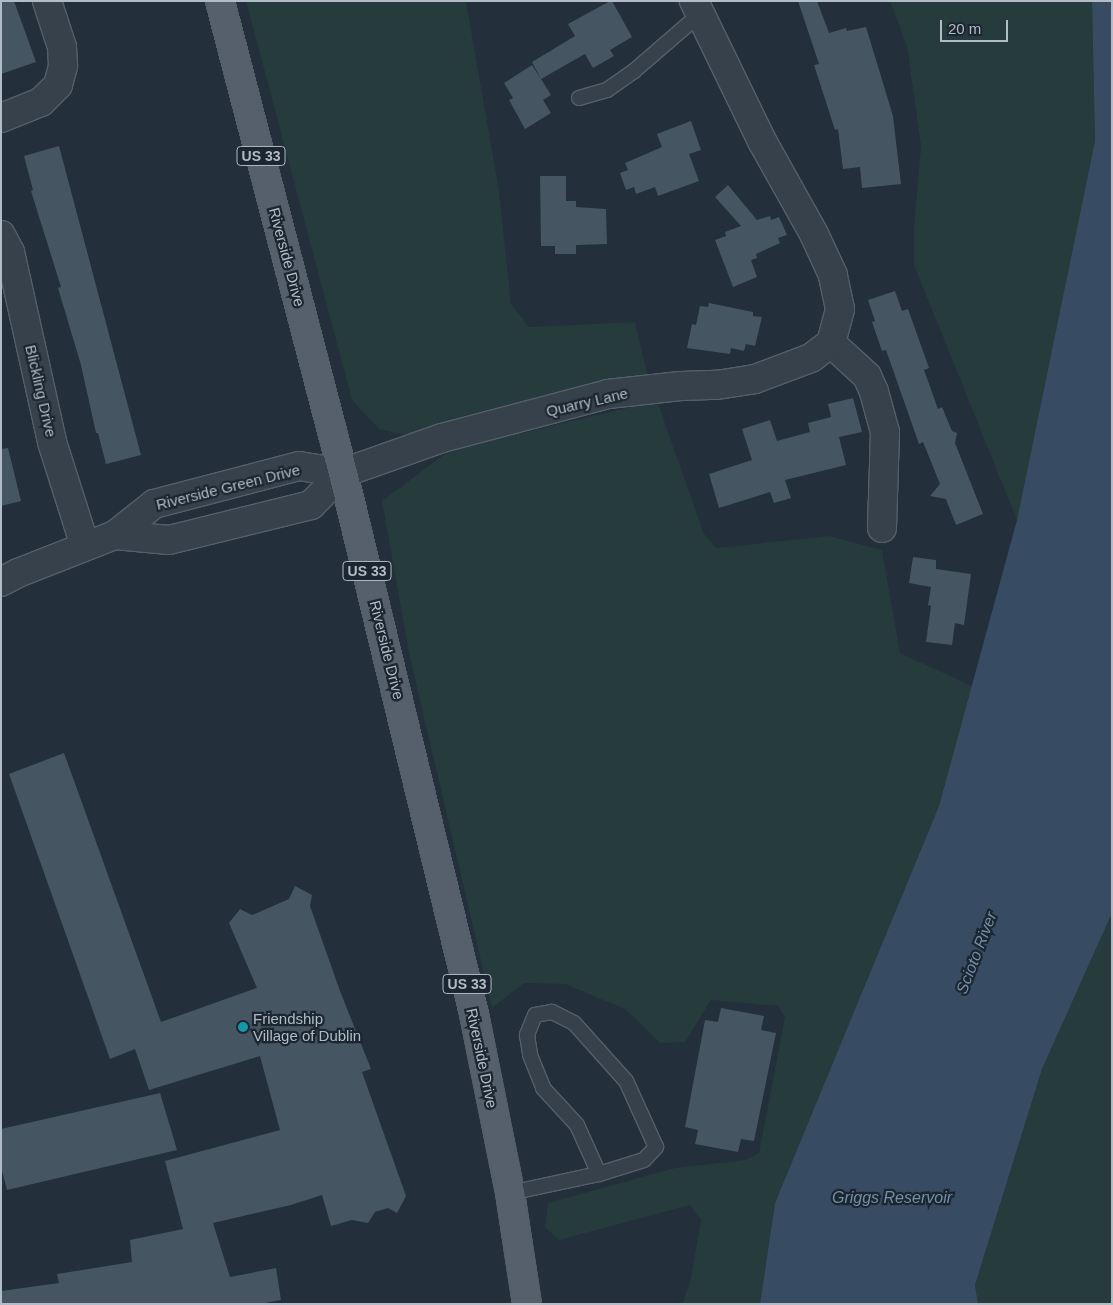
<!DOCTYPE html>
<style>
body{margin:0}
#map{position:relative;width:1113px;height:1305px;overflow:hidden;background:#232f3b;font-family:Helvetica,sans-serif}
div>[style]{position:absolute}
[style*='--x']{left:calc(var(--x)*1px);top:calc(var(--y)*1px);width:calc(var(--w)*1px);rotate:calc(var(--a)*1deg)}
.green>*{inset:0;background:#253b3c}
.water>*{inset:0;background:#374c62}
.building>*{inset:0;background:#465562}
.roads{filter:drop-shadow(1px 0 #555f69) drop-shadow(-1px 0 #555f69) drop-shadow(0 1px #555f69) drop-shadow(0 -1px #555f69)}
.service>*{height:14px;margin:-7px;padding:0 7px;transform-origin:7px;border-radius:7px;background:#37414c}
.minor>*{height:28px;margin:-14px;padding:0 14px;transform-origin:14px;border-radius:14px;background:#37414c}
.primary>*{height:28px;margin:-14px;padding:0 14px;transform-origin:14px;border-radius:14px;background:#55606c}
.dots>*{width:14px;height:14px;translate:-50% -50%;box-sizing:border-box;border:2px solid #1c2630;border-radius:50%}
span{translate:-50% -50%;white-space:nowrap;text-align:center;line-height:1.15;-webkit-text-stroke:4.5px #1c2630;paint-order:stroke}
.shield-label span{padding:1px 4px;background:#1c2630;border:1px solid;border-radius:4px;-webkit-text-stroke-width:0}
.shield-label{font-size:14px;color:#b2bcc7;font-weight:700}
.street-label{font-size:15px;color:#b2bcc7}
.poi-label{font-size:15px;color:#b2bcc7}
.left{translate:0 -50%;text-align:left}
.water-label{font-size:16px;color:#738faa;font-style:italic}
.frame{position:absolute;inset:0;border:2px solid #b2bcc7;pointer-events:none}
.scale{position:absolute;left:940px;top:20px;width:68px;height:22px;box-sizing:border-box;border:2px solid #b2bcc7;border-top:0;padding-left:6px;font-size:15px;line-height:18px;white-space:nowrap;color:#b2bcc7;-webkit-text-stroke:4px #1c2630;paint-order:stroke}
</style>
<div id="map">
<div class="green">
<div style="clip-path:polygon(246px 1px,466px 1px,499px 191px,511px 304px,529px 327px,635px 322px,648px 377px,410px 436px,379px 429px,352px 400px)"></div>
<div style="clip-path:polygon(890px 1px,1092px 1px,1095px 141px,1017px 520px,914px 265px,914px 227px,921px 146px,907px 46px)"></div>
<div style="clip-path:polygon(657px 401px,704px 534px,716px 548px,829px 536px,882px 550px,900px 653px,972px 686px,939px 806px,775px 1203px,760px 1304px,682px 1304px,690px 1283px,701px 1220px,690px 1205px,559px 1240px,545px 1227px,548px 1203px,675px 1168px,745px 1160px,759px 1153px,785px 1017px,778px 1006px,711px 1000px,685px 1042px,660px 1043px,625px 1009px,565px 984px,524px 983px,492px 1008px,409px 653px,382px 501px,450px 450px)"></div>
<div style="clip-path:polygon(1112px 913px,1112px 1304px,978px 1304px,975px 1285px,1042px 1069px)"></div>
</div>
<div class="water">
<div style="clip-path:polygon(1092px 1px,1112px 1px,1112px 913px,1042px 1069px,975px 1285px,978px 1304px,760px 1304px,775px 1203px,939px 806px,1017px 520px,1095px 141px)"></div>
</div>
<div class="building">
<div style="clip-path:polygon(1px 1px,14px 1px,36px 62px,1px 74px)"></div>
<div style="clip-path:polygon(610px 1px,612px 1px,632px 37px,610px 50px,614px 56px,593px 68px,585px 54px,541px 79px,551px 95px,543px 100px,551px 113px,525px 129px,509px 100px,513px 98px,504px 83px,532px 65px,541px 79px,532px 62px,575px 36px,568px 24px)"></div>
<div style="clip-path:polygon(798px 1px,817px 1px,829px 33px,846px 28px,847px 31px,866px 27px,893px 116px,901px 184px,862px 188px,860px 167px,843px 169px,838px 129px,835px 130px,814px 65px,819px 64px)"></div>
<div style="clip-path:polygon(691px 121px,701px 150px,689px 154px,699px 181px,658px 196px,655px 187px,636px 194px,634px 187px,626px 190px,620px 173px,628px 170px,625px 163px,662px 147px,657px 134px)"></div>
<div style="clip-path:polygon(59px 146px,141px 455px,106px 464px,98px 433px,96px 433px,81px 365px,58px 288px,61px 287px,31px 191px,33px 190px,24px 156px)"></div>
<div style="clip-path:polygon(540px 176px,566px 176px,566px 201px,576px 201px,576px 207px,606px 209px,607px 244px,576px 245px,576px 254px,555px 254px,555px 246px,541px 246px)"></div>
<div style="clip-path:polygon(728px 185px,757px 220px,770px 216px,771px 220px,779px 217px,787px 235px,778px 238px,780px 243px,756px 254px,757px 258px,751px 260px,757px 277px,733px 287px,715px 240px,726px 236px,725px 232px,741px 226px,715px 197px)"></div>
<div style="clip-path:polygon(895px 291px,902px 311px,908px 309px,929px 368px,924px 370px,938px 409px,942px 407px,952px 431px,957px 433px,955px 443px,983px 514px,956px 525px,946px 499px,930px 496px,940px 484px,923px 442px,919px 444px,886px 350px,882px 351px,872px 322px,875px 321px,868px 300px)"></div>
<div style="clip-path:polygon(709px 303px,753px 312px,753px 316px,762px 317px,755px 346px,746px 344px,744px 351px,731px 348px,730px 354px,687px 348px,692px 324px,696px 325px,700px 306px,708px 307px)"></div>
<div style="clip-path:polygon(853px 398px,862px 432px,839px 437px,846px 465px,785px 480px,791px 498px,774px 503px,770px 492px,719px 508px,709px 474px,752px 460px,742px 429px,770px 420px,777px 441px,810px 432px,808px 423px,831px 417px,828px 404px)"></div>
<div style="clip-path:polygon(8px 448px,21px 501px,1px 506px,1px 449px)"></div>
<div style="clip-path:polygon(913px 557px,936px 560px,936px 569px,971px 574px,964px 625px,955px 623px,952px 645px,926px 642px,931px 606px,928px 605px,931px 587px,909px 583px)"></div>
<div style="clip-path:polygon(64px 753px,161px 1022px,257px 988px,229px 923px,240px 909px,252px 915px,289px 899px,295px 886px,312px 895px,310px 906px,340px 991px,371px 1069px,362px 1072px,406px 1196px,397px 1213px,388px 1208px,375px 1212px,368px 1223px,352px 1220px,331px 1226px,322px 1195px,291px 1205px,213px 1223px,230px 1277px,276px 1268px,281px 1300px,259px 1304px,1px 1304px,1px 1291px,59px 1283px,57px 1274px,132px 1262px,130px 1240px,183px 1229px,165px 1161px,280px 1130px,260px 1056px,149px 1090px,135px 1049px,110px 1059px,9px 774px)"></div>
<div style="clip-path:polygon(721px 1008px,764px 1016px,761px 1030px,776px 1033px,754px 1141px,741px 1139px,738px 1152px,695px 1144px,698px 1130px,685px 1127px,705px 1020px,718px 1022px)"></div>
<div style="clip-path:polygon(160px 1093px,177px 1150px,7px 1190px,1px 1167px,1px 1129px)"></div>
</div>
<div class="roads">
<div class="service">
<div style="--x:579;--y:98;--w:29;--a:-16"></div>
<div style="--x:607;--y:90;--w:33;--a:-35"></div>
<div style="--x:634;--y:71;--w:87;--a:-40.8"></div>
<div style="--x:510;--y:1193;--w:91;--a:-12.1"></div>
<div style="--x:599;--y:1174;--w:47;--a:-17.3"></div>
<div style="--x:644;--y:1160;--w:18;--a:-47"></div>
<div style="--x:656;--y:1147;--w:72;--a:-114.4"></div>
<div style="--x:626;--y:1081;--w:78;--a:-131.9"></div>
<div style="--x:574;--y:1023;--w:25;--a:-153"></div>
<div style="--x:552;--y:1012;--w:17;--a:170"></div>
<div style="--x:535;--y:1015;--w:22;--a:112"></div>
<div style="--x:527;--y:1035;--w:20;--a:81"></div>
<div style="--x:530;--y:1055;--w:35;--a:68"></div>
<div style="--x:543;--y:1088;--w:50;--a:47.4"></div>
<div style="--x:577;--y:1125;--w:54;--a:65.8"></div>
</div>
<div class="minor">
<div style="--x:1;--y:118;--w:43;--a:-21.8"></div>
<div style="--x:41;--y:102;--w:24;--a:-45"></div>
<div style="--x:58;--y:85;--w:20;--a:-75"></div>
<div style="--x:63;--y:66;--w:19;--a:-93"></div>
<div style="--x:62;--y:47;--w:48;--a:-108.1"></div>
<div style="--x:1;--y:235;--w:19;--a:62"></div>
<div style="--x:10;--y:252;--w:195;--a:77.5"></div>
<div style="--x:52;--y:442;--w:109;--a:72.4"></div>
<div style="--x:831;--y:343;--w:49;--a:42.5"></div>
<div style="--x:867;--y:376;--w:17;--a:66"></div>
<div style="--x:874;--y:392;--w:41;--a:74.6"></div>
<div style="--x:885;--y:432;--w:96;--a:91.8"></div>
<div style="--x:115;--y:535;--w:54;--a:5.3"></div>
<div style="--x:169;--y:540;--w:146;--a:-13.8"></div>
<div style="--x:311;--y:505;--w:45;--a:-45"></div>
<div style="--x:343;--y:473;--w:105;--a:-19.5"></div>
<div style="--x:442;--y:438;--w:172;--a:-14.8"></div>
<div style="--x:608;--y:394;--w:73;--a:-6.3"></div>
<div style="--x:681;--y:386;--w:36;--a:-2"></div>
<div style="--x:717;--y:385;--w:38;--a:-9"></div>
<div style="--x:755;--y:379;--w:60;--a:-20.6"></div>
<div style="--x:811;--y:358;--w:25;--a:-37"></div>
<div style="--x:831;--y:343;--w:35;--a:-75"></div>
<div style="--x:840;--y:309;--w:35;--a:-102"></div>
<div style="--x:833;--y:275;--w:45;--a:-114.9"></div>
<div style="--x:814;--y:234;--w:107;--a:-119.2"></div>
<div style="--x:762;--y:141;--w:156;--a:-115.9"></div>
<div style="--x:1;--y:582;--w:19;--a:-28"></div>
<div style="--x:18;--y:573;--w:104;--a:-21.4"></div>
<div style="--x:115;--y:535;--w:50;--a:-38.5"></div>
<div style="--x:154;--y:504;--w:150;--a:-14.7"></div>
<div style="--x:299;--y:466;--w:45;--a:9"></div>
</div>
<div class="primary">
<div style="--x:220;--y:1;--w:488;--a:75.4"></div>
<div style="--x:343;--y:473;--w:557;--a:76.39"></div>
<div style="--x:474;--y:1014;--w:183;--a:78.6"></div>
<div style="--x:510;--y:1193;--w:112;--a:81.3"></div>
</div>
</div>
<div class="dots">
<div style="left:243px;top:1027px;background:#0f9aa8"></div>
</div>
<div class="shield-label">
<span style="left:261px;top:156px">US 33</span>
<span style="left:367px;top:571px">US 33</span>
<span style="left:467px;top:984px">US 33</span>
</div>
<div class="street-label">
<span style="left:287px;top:257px;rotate:75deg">Riverside Drive</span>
<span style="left:41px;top:391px;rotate:77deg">Blickling Drive</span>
<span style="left:587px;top:402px;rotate:-13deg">Quarry Lane</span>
<span style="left:228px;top:487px;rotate:-14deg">Riverside Green Drive</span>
<span style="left:387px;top:650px;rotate:76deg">Riverside Drive</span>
<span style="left:482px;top:1058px;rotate:78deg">Riverside Drive</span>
</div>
<div class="poi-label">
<span class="left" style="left:253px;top:1027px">Friendship<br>Village of Dublin</span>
</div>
<div class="water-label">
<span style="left:977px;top:953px;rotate:-69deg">Scioto River</span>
<span style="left:892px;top:1198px">Griggs Reservoir</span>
</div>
<div class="frame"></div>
<div class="scale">20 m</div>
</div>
